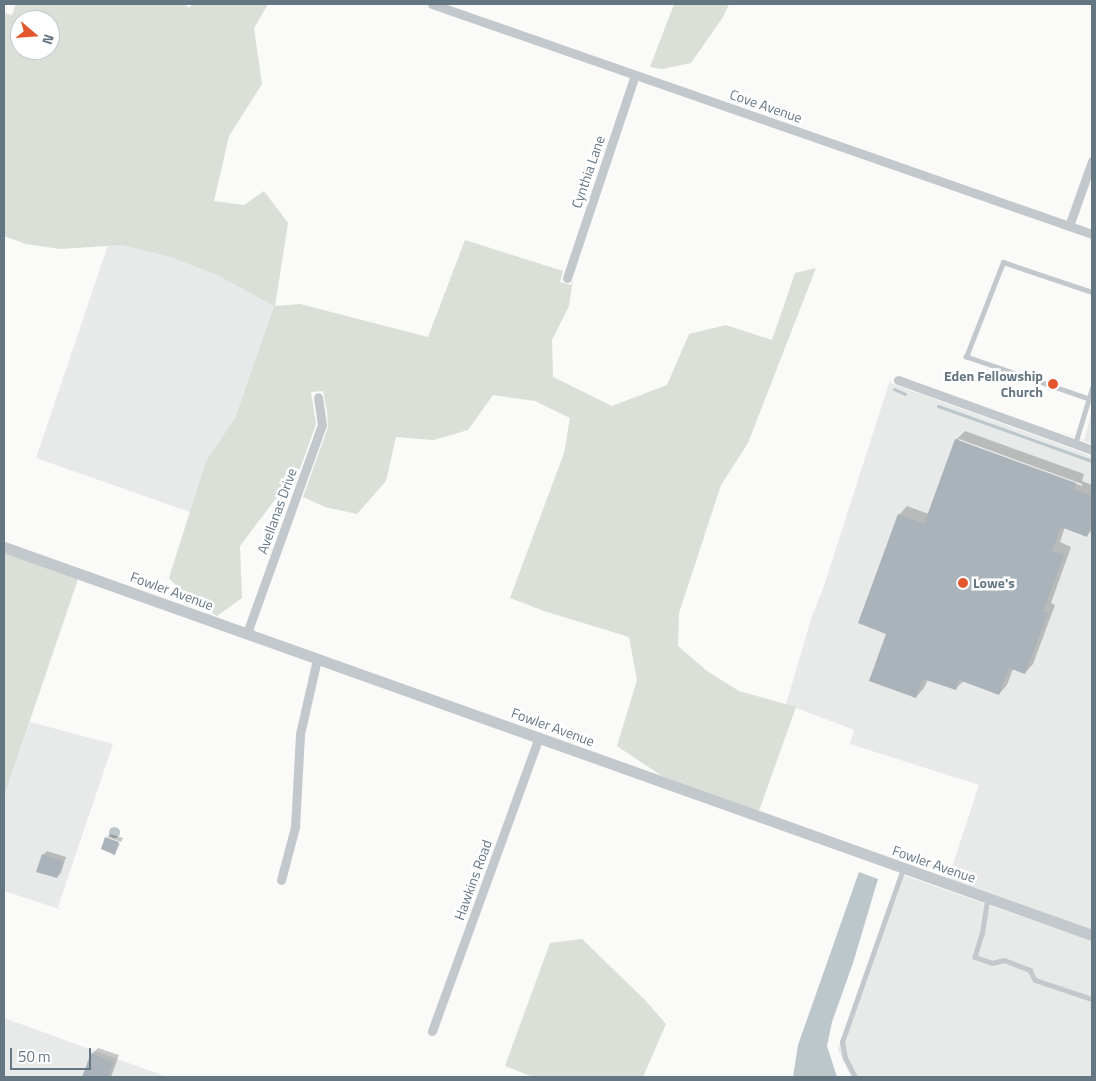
<!DOCTYPE html>
<style>
body{margin:0}
#map{position:relative;width:1096px;height:1081px;overflow:hidden;background:#fafaf8;font-family:"Titillium Web",sans-serif}
div>[style]{position:absolute}
[style*='--x']{left:calc(var(--x)*1px);top:calc(var(--y)*1px);width:calc(var(--w)*1px);rotate:calc(var(--a)*1deg)}
.built>*{inset:0;background:#e8e9e9}
.green>*{inset:0;background:#dadfd7}
.water>*{inset:0;background:#bbc7cb}
.round{border-radius:50%}
.shadow>*{inset:0;background:#0003}
.stream>*{height:3px;margin:-1.5px;padding:0 1.5px;transform-origin:1.5px;border-radius:1.5px;background:#bbc7cb}
.building>*{inset:0;background:#aab3b9}
.service>*{height:4.5px;margin:-2.25px;padding:0 2.25px;transform-origin:2.25px;border-radius:2.25px;background:#c3c8cc}
.minor>*{height:9px;margin:-4.5px;padding:0 4.5px;transform-origin:4.5px;border-radius:4.5px;background:#c3c8cc}
.tertiary>*{height:11px;margin:-5.5px;padding:0 5.5px;transform-origin:5.5px;border-radius:5.5px;background:#c3c8cc}
.dots>*{width:14px;height:14px;translate:-50% -50%;box-sizing:border-box;border:2px solid #fff;border-radius:50%}
span{translate:-50% -50%;white-space:nowrap;text-align:center;line-height:1.15;-webkit-text-stroke:5px #fff;paint-order:stroke}
.street-label{font-size:14px;color:#657683}
.poi-label{font-size:14px;color:#657683;font-weight:700}
.right{translate:-100% -50%;text-align:right}
.left{translate:0 -50%;text-align:left}
.frame{position:absolute;inset:0;border:5px solid #657683;pointer-events:none}
.north{position:absolute;left:10px;top:10px;width:50px;height:50px;box-sizing:border-box;background:#fff;border:1px solid #c1c8cd;border-radius:50%;rotate:108deg;font-size:14px;font-weight:700;line-height:20px;text-align:center;color:#657683}
.north::after{content:'';display:block;margin:auto;width:18px;height:22px;background:#e4572e;clip-path:polygon(50% 0,100% 100%,50% 72%,0 100%)}
.scale{position:absolute;left:10px;top:1048px;width:81px;height:22px;box-sizing:border-box;border:2px solid #657683;border-top:0;padding-left:6px;font-size:15px;line-height:18px;white-space:nowrap;color:#657683;-webkit-text-stroke:4px #fff;paint-order:stroke}
</style>
<div id="map">
<div class="built">
<div style="clip-path:polygon(108px 245px,121px 245px,167px 256px,217px 275px,274px 306px,235px 418px,206px 461px,190px 512px,36px 458px)"></div>
<div style="clip-path:polygon(891px 377px,890px 383px,1092px 456px,1092px 930px,948px 879px,979px 785px,850px 744px,854px 730px,786px 704px,812px 616px,823px 589px)"></div>
<div style="clip-path:polygon(1092px 411px,1092px 444px,1057px 431px,1084px 440px)"></div>
<div style="clip-path:polygon(30px 722px,113px 744px,58px 907px,62px 910px,4px 891px,4px 797px)"></div>
<div style="clip-path:polygon(900px 874px,1092px 941px,1092px 1077px,851px 1077px,838px 1050px)"></div>
<div style="clip-path:polygon(4px 1018px,167px 1077px,4px 1077px)"></div>
</div>
<div class="green">
<div style="clip-path:polygon(evenodd,16px 4px,184px 4px,189px 8px,193px 4px,268px 4px,254px 28px,262px 84px,229px 136px,214px 201px,244px 205px,264px 191px,288px 223px,275px 306px,300px 304px,428px 337px,465px 240px,563px 271px,560px 282px,571px 285px,573px 279px,569px 306px,552px 340px,553px 377px,612px 406px,667px 385px,689px 334px,726px 325px,772px 340px,795px 273px,816px 268px,748px 443px,721px 485px,679px 613px,678px 646px,707px 671px,739px 691px,796px 707px,759px 811px,662px 776px,617px 746px,637px 680px,629px 637px,544px 611px,510px 598px,564px 453px,570px 418px,535px 401px,493px 395px,468px 430px,434px 440px,396px 437px,386px 481px,357px 514px,325px 507px,303px 497px,328px 427px,327px 411px,323px 391px,311px 392px,316px 424px,290px 497px,277px 497px,240px 546px,242px 598px,217px 616px,190px 601px,169px 578px,206px 461px,235px 418px,274px 306px,217px 275px,167px 256px,121px 245px,60px 249px,26px 244px,4px 236px,4px 13px,12px 15px,16px 4px,20px 20px,50px 20px,50px 50px,20px 50px,20px 20px)"></div>
<div style="clip-path:polygon(674px 4px,729px 4px,723px 17px,691px 63px,662px 69px,650px 67px)"></div>
<div style="clip-path:polygon(4px 553px,78px 579px,4px 797px)"></div>
<div style="clip-path:polygon(582px 939px,645px 1000px,666px 1024px,643px 1077px,533px 1077px,505px 1066px,550px 943px)"></div>
</div>
<div class="water">
<div class="round" style="left:108.5px;top:826.5px;width:11px;height:11px"></div>
<div style="clip-path:polygon(859px 872px,878px 879px,853px 963px,832px 1022px,827px 1046px,837px 1077px,793px 1077px,798px 1045px)"></div>
</div>
<div class="shadow">
<div style="clip-path:polygon(evenodd,965px 431px,1084px 474px,1082px 481px,1092px 485px,1092px 530px,1087px 536px,1065px 527px,1060px 542px,1071px 547px,1051px 603px,1055px 605px,1033px 664px,1025px 673px,1013px 669px,1007px 685px,999px 694px,964px 681px,955px 689px,928px 679px,924px 688px,916px 697px,888px 633px,899px 515px,907px 506px,929px 514px,956px 440px,965px 431px,959px 439px,1082px 484px,1082px 486px,959px 442px,959px 439px)"></div>
<div style="clip-path:polygon(110px 834px,123px 838px,121px 842px,107px 837px)"></div>
<div style="clip-path:polygon(107px 839px,120px 844px,115px 853px)"></div>
<div style="clip-path:polygon(47px 851px,66px 857px,61px 873px,57px 877px,43px 855px)"></div>
<div style="clip-path:polygon(98px 1048px,119px 1055px,111px 1077px,84px 1077px,92px 1054px)"></div>
</div>
<div class="stream">
<div style="--x:894;--y:389;--w:12;--a:24"></div>
<div style="--x:938;--y:406;--w:164;--a:19.7"></div>
</div>
<div class="building">
<div style="clip-path:polygon(955px 439px,1076px 483px,1074px 489px,1092px 496px,1092px 523px,1087px 537px,1061px 527px,1052px 551px,1064px 555px,1043px 612px,1048px 613px,1025px 674px,1009px 668px,999px 695px,959px 680px,956px 690px,923px 679px,916px 698px,869px 681px,886px 634px,858px 623px,898px 514px,924px 524px)"></div>
<div style="clip-path:polygon(105px 837px,119px 842px,115px 855px,101px 849px)"></div>
<div style="clip-path:polygon(42px 854px,63px 861px,57px 878px,36px 872px)"></div>
<div style="clip-path:polygon(91px 1053px,113px 1062px,108px 1077px,82px 1077px)"></div>
</div>
<div class="service">
<div style="--x:1089;--y:399;--w:130;--a:-161.1"></div>
<div style="--x:966;--y:357;--w:102;--a:-68.7"></div>
<div style="--x:1003;--y:262;--w:94;--a:18.6"></div>
<div style="--x:1075;--y:444;--w:59;--a:-73.1"></div>
<div style="--x:988;--y:898;--w:36;--a:99"></div>
<div style="--x:982;--y:934;--w:24;--a:107"></div>
<div style="--x:975;--y:957;--w:18;--a:19"></div>
<div style="--x:992;--y:963;--w:12;--a:-14"></div>
<div style="--x:1004;--y:960;--w:28;--a:21"></div>
<div style="--x:1030;--y:970;--w:11;--a:63"></div>
<div style="--x:1035;--y:980;--w:60;--a:18.4"></div>
<div style="--x:855;--y:1077;--w:21;--a:-118"></div>
<div style="--x:845;--y:1058;--w:16;--a:-101"></div>
<div style="--x:842;--y:1042;--w:183;--a:-70.6"></div>
</div>
<div class="minor">
<div style="--x:432;--y:4;--w:699;--a:19.21"></div>
<div style="--x:1069;--y:226;--w:69;--a:-70.5"></div>
<div style="--x:567;--y:278;--w:214;--a:-71.5"></div>
<div style="--x:898;--y:380;--w:206;--a:19.8"></div>
<div style="--x:247;--y:633;--w:221;--a:-70.2"></div>
<div style="--x:322;--y:425;--w:28;--a:-98"></div>
<div style="--x:281;--y:880;--w:55;--a:-75.2"></div>
<div style="--x:295;--y:827;--w:93;--a:-86.9"></div>
<div style="--x:300;--y:734;--w:77;--a:-77.2"></div>
<div style="--x:432;--y:1031;--w:313;--a:-70"></div>
</div>
<div class="tertiary">
<div style="--x:4;--y:547;--w:1155;--a:19.63"></div>
</div>
<div class="dots">
<div style="left:1053px;top:384px;background:#e4572e"></div>
<div style="left:963px;top:583px;background:#e4572e"></div>
</div>
<div class="street-label">
<span style="left:766px;top:106px;rotate:19deg">Cove Avenue</span>
<span style="left:588px;top:172px;rotate:-71deg">Cynthia Lane</span>
<span style="left:277px;top:511px;rotate:-70deg">Avellanas Drive</span>
<span style="left:172px;top:591px;rotate:20deg">Fowler Avenue</span>
<span style="left:553px;top:727px;rotate:20deg">Fowler Avenue</span>
<span style="left:934px;top:864px;rotate:19deg">Fowler Avenue</span>
<span style="left:473px;top:880px;rotate:-70deg">Hawkins Road</span>
</div>
<div class="poi-label">
<span class="right" style="left:1043px;top:384px">Eden Fellowship<br>Church</span>
<span class="left" style="left:973px;top:583px">Lowe's</span>
</div>
<div class="frame"></div>
<div class="north">N</div>
<div class="scale">50 m</div>
</div>
